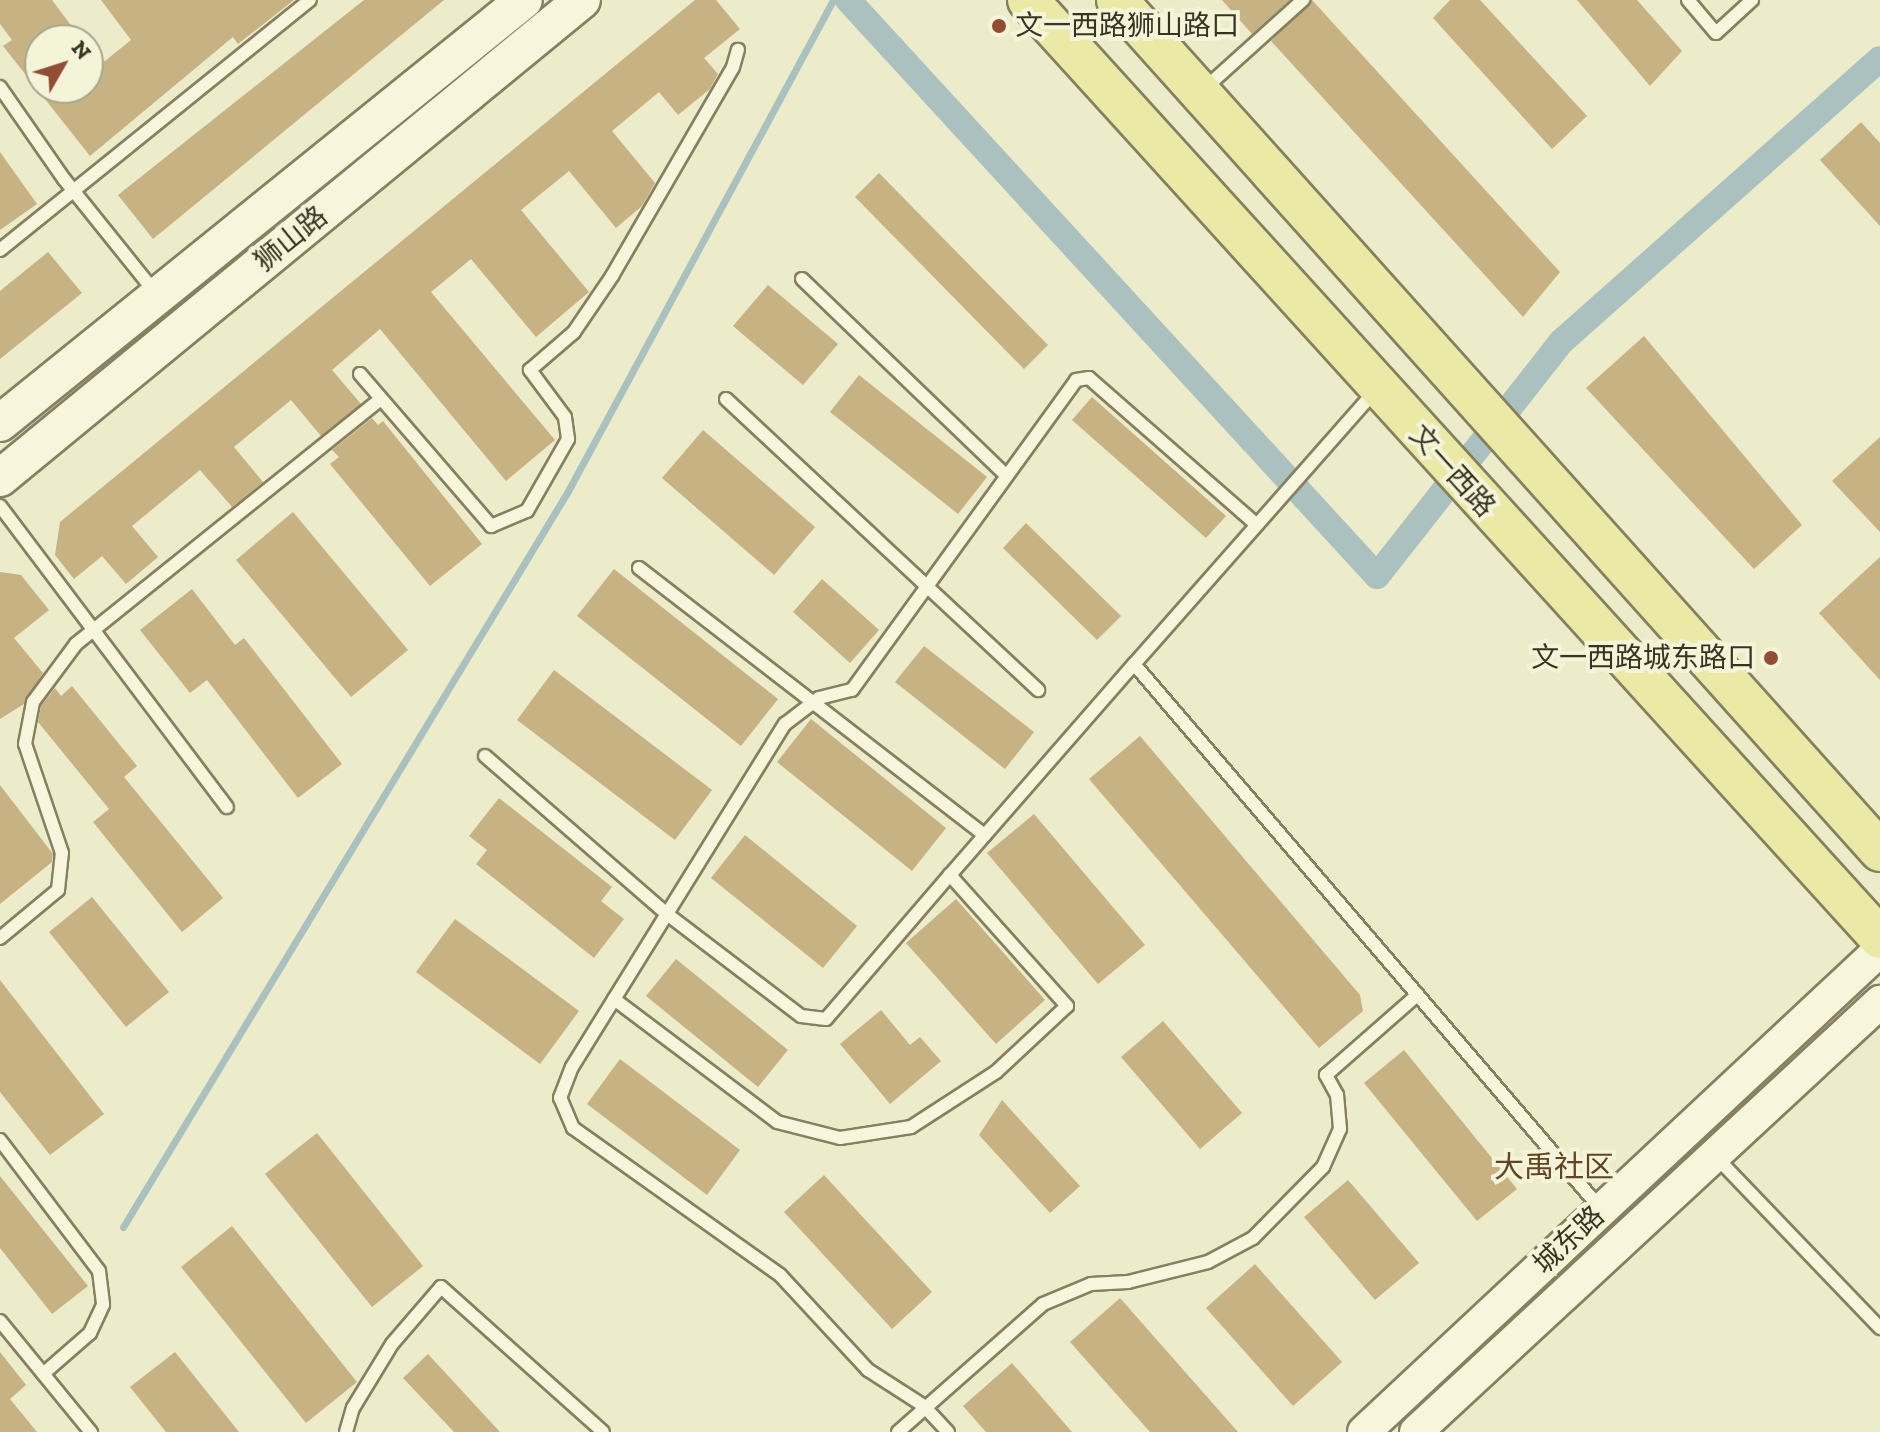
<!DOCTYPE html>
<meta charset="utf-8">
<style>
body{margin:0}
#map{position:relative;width:1880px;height:1432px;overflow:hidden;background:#ecebca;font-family:"Zilla Slab","Noto Sans SC",serif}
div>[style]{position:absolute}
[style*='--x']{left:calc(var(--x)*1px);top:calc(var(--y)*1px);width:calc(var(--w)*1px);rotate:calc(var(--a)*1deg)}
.stream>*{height:7px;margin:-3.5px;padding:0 3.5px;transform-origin:3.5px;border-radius:3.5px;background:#aac1c0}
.canal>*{height:26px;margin:-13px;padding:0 13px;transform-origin:13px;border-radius:13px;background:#aac1c0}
.building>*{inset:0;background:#c7b283}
.roads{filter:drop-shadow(2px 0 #878060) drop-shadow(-2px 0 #878060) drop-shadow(0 2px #878060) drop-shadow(0 -2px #878060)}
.service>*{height:12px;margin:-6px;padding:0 6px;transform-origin:6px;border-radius:6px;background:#f7f6dd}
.tertiary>*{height:32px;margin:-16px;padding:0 16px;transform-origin:16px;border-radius:16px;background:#f7f6dd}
.secondary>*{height:36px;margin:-18px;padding:0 18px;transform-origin:18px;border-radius:18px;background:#f7f6dd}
.primary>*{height:40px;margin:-20px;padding:0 20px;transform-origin:20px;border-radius:20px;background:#ebe9a6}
.dots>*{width:22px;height:22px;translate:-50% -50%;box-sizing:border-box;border:4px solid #f4f4d9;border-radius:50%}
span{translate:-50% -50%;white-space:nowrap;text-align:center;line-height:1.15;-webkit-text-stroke:8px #f4f4d9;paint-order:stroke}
.poi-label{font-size:28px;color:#393422}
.left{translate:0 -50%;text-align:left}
.right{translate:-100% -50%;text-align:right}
.street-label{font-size:28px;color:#393422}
.neighbourhood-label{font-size:30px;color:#634325}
.north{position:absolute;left:24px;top:24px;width:80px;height:80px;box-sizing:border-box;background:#f4f4d9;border:2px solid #a9a790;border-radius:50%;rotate:51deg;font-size:22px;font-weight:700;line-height:32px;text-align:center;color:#393422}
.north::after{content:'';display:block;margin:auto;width:28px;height:36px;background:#924e34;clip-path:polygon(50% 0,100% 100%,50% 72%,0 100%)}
</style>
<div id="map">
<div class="stream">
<div style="--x:123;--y:1227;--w:860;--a:-58.84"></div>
<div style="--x:568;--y:491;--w:558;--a:-61.64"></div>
</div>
<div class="canal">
<div style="--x:848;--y:0;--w:782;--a:47.44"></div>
<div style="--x:1377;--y:576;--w:298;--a:-51.8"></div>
<div style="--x:1561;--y:342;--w:426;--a:-41.6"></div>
</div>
<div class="building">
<div style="clip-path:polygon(0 0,52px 0,82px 40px,40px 40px,40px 88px,88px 88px,88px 48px,100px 65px,131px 40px,101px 0,294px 0,238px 44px,233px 37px,90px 156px,3px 46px,12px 40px,0 24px)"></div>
<div style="clip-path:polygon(364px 0,444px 0,153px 239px,118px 195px)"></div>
<div style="clip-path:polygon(695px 0,716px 0,740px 29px,704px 58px,718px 74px,710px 89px,678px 115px,659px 92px,612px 131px,655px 183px,642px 206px,616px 228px,569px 171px,521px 210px,589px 292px,536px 337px,471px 259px,431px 292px,555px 440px,506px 481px,380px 329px,332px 370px,361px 404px,321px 436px,291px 400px,234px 447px,263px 482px,232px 507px,200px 470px,132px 526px,158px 557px,126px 584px,102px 556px,74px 579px,55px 555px,60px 522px)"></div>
<div style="clip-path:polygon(1222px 0,1290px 0,1252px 34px)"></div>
<div style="clip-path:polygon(1312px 0,1560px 272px,1523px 317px,1271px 41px)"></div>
<div style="clip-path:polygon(1450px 0,1480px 0,1587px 116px,1552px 149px,1433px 18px)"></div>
<div style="clip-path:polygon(1577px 0,1637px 0,1682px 51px,1650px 86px)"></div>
<div style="clip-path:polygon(1861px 122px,1880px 143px,1880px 226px,1820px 160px)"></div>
<div style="clip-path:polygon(0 152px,37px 204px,0 230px)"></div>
<div style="clip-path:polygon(879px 173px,1048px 345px,1024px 369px,855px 197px)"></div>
<div style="clip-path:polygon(48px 252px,82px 293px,0 359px,0 291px)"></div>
<div style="clip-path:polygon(768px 285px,838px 344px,803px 385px,733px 326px)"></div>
<div style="clip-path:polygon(1644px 336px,1802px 525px,1754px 569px,1586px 388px)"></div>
<div style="clip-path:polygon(859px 375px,987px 477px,958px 514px,830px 412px)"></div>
<div style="clip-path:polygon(1092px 397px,1226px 516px,1206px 538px,1072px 420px)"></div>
<div style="clip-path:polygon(372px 418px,378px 425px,383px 421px,482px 544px,430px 586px,330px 464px,339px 457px,332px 450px)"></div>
<div style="clip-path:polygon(703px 430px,815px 527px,774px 575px,662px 478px)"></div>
<div style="clip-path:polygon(1880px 437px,1880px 532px,1832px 481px)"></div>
<div style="clip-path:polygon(293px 512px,408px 650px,351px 697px,236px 560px)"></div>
<div style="clip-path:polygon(1026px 523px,1121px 616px,1097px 640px,1003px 548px)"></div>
<div style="clip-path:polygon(1880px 557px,1880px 680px,1819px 613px)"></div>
<div style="clip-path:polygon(614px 569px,778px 699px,741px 746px,577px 616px)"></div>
<div style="clip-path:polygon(0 572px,21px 575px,49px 610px,14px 638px,43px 673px,24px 704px,0 719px)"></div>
<div style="clip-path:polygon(822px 579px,879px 630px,850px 663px,793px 612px)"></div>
<div style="clip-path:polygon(192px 589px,235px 645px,244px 638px,342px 764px,298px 798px,207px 680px,190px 693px,140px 630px)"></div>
<div style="clip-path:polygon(924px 646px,1034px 732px,1005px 769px,895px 682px)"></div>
<div style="clip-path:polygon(554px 670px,712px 790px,675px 840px,517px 720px)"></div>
<div style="clip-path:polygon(72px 686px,137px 766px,124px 777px,223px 898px,182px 932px,93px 822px,109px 809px,38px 722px,41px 706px,55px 688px,61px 696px)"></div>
<div style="clip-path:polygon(811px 719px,946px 828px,912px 871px,777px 762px)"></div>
<div style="clip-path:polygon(1140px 736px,1360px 995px,1363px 1011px,1319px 1048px,1089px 779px)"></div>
<div style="clip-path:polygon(0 785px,53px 854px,52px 862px,0 904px)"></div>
<div style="clip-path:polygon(499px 798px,612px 887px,601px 901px,624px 919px,594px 958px,476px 864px,487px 850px,469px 836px)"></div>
<div style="clip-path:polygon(1034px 814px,1145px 945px,1098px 984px,987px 853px)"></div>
<div style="clip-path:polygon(745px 835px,857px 926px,823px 968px,711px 878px)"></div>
<div style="clip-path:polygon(92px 897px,169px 992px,126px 1027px,49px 932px)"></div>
<div style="clip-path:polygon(956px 899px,1045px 1000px,996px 1044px,906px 943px)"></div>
<div style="clip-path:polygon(455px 919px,579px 1011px,540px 1064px,416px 972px)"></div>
<div style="clip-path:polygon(676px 959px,788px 1050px,758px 1087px,646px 996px)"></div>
<div style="clip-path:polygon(0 980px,104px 1114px,50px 1155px,0 1092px)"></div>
<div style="clip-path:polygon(881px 1010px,910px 1045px,920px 1037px,941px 1061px,890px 1104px,840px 1044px)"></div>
<div style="clip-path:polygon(1163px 1021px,1242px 1113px,1200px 1149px,1121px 1057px)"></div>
<div style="clip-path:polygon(1404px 1050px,1517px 1189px,1477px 1221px,1364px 1083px)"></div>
<div style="clip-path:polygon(620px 1059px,740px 1150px,707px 1195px,587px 1104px)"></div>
<div style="clip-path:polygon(1002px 1100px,1080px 1186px,1050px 1213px,979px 1135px)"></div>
<div style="clip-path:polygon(317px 1133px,423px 1266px,372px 1307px,265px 1174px)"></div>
<div style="clip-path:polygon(824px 1175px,932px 1292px,892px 1329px,784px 1212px)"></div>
<div style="clip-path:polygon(0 1176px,88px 1286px,52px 1314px,0 1248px)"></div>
<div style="clip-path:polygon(1348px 1180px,1419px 1263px,1375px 1300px,1304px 1217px)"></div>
<div style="clip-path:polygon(232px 1226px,357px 1382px,306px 1423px,181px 1267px)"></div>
<div style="clip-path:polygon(1255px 1264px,1342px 1362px,1293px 1406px,1206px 1308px)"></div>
<div style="clip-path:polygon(1120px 1298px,1238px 1432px,1150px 1432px,1070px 1342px)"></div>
<div style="clip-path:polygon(0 1352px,26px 1385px,10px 1399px,37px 1432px,0 1432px)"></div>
<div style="clip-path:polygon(175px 1352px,239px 1432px,166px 1432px,130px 1387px)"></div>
<div style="clip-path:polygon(428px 1354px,500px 1432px,454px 1432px,403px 1378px)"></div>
<div style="clip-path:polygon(1012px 1363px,1072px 1432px,986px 1432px,963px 1406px)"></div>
</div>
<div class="roads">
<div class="service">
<div style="--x:1688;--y:0;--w:43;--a:49.7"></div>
<div style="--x:1716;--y:33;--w:49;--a:-42.5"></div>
<div style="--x:0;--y:87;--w:112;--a:55.2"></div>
<div style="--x:64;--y:179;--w:145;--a:51.2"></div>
<div style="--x:1203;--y:90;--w:135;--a:-42"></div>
<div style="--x:0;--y:250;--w:398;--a:-38.9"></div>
<div style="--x:802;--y:279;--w:283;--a:43.9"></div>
<div style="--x:360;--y:374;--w:201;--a:49.2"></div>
<div style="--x:491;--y:526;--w:39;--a:-23"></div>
<div style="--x:527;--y:511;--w:83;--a:-60.3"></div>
<div style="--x:568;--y:439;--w:22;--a:-98"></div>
<div style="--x:565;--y:417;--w:59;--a:-126.7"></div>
<div style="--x:530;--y:370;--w:58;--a:-40.8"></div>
<div style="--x:574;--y:332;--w:68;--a:-55.8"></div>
<div style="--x:612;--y:276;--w:241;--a:-59.9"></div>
<div style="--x:733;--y:67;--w:18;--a:-74"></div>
<div style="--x:1375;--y:391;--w:364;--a:131.4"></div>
<div style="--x:1134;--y:664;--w:718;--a:49.41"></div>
<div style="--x:726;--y:399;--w:427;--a:43"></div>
<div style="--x:0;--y:506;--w:377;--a:53"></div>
<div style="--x:639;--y:568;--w:437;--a:37.7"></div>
<div style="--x:485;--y:756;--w:241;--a:41"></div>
<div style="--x:667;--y:914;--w:168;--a:37.3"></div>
<div style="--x:801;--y:1016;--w:25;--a:7"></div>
<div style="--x:826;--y:1019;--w:190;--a:-49.3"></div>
<div style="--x:0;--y:938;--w:75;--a:-39.6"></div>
<div style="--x:58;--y:890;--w:37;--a:-84"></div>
<div style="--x:62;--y:853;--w:115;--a:-108.7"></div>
<div style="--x:25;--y:744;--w:43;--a:-79.2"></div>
<div style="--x:33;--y:702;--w:72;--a:-53.4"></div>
<div style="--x:76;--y:644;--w:391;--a:-38.8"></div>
<div style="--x:614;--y:999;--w:204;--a:37"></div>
<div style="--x:777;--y:1122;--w:65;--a:14.3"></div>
<div style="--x:840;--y:1138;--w:72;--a:-8.8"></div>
<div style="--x:911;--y:1127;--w:101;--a:-32.9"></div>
<div style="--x:996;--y:1072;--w:97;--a:-42.9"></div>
<div style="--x:1067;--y:1006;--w:176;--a:-131.8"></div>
<div style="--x:950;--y:875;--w:280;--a:-48.9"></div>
<div style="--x:0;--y:1140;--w:164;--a:52.9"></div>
<div style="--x:99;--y:1271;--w:34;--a:83"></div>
<div style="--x:103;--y:1305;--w:31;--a:115"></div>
<div style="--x:90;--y:1333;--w:62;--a:138.9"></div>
<div style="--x:1716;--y:1157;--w:237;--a:46.2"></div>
<div style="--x:0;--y:1321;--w:144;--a:50.7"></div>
<div style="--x:346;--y:1432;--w:25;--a:-74"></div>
<div style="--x:353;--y:1408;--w:75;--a:-58.6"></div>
<div style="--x:392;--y:1344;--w:75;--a:-49.3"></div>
<div style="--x:441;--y:1287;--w:217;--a:41.8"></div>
<div style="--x:898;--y:1432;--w:193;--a:-41.4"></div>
<div style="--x:1043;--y:1304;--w:52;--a:-22.6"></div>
<div style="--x:1091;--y:1284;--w:37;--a:-3"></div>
<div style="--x:1128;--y:1282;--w:82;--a:-14"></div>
<div style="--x:1208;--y:1262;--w:51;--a:-28.1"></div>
<div style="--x:1253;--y:1238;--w:100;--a:-45.4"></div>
<div style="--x:1323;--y:1167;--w:42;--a:-65.9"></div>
<div style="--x:1340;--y:1129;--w:34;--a:-95"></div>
<div style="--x:1337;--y:1095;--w:23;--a:-119"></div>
<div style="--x:1326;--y:1075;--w:121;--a:-41.3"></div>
<div style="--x:948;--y:1432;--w:35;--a:-133"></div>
<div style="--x:924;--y:1406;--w:67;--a:-147.3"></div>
<div style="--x:868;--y:1370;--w:129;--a:-132.8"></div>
<div style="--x:780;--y:1275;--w:254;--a:-144.6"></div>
<div style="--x:573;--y:1128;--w:33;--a:-113"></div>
<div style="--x:560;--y:1098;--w:33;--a:-69"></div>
<div style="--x:572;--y:1067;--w:404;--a:-58.2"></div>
<div style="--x:785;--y:724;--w:43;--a:-37.4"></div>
<div style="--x:819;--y:698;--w:34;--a:-14"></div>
<div style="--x:852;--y:690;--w:382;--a:-54.1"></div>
<div style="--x:1076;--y:380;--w:13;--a:-9"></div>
<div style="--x:1089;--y:378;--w:223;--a:41.2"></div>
</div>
<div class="tertiary">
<div style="--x:1364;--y:1432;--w:706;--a:-43.05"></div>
<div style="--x:1416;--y:1432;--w:633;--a:-42.82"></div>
</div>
<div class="secondary">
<div style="--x:0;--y:423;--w:673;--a:-38.91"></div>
<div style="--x:0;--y:478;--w:753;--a:-39.4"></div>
</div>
<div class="primary">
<div style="--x:1028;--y:0;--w:1267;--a:47.75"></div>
<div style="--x:1117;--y:0;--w:1143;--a:48.12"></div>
</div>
</div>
<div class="dots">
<div style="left:999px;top:26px;background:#924e34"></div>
<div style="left:1771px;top:658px;background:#924e34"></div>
</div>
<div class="poi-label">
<span class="left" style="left:1015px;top:26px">文一西路狮山路口</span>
<span class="right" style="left:1755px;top:658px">文一西路城东路口</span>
</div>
<div class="street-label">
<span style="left:291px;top:239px;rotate:-39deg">狮山路</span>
<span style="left:1452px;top:471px;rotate:48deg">文一西路</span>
<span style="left:1569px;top:1240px;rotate:-43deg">城东路</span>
</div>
<div class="neighbourhood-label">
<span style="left:1554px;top:1167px">大禹社区</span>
</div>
<div class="north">N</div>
</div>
